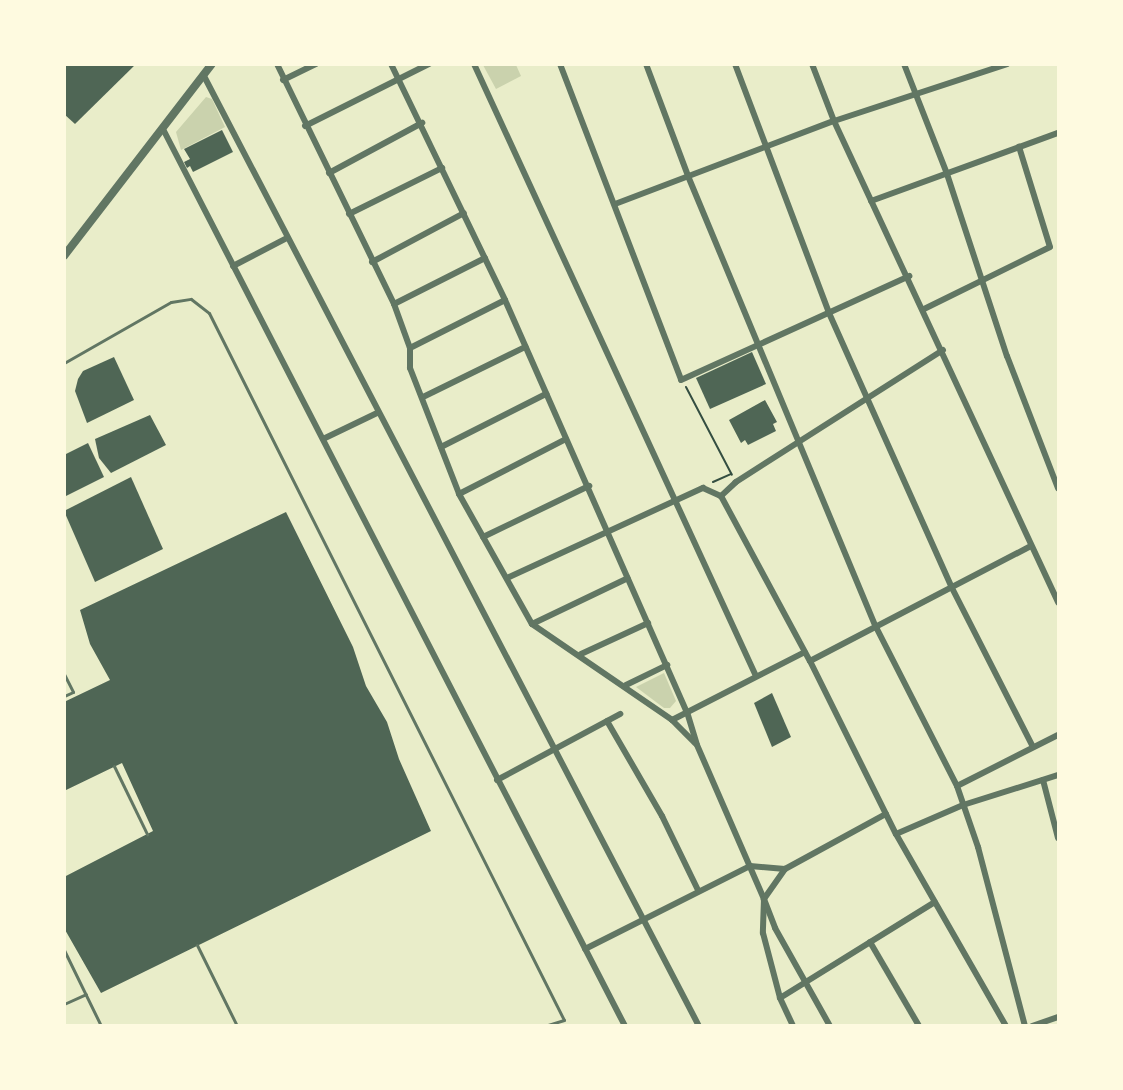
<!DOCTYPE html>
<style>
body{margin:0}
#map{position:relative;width:1123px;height:1090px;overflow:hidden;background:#e9edc9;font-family:"DM Sans",sans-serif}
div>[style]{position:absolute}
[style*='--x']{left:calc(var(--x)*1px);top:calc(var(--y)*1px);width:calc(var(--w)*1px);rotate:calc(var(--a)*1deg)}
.green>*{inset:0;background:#cad2ad}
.building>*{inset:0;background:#4f6655}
.path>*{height:2px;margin:-1px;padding:0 1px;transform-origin:1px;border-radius:1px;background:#344e41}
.service>*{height:3px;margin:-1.5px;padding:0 1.5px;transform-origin:1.5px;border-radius:1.5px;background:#617663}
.minor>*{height:6px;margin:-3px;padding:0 3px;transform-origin:3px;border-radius:3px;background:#617663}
.tertiary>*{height:8px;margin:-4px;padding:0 4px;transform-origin:4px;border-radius:4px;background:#617663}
span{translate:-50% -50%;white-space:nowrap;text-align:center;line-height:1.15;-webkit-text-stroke:4.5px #fefae0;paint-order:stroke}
.frame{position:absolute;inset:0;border:66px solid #fefae0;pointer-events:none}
</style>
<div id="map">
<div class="green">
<div style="clip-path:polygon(483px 65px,516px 65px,521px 76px,496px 89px)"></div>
<div style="clip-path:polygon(206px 97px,212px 99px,225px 127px,181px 150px,176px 132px)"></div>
<div style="clip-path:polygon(664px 673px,676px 701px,670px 708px,664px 708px,636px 687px)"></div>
</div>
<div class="building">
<div style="clip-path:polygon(64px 64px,136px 64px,75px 124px,64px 114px)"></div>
<div style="clip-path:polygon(222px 130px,233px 152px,193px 172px,190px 166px,187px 168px,184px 162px,190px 159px,184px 149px)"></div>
<div style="clip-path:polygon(752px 352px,766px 384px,710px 409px,696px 378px)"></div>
<div style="clip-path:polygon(114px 357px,134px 400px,87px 423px,75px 391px,78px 379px,83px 371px)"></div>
<div style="clip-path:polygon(765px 400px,777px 422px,773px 424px,776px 431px,748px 445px,745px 440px,741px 443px,729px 420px)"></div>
<div style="clip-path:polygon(150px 415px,166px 445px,111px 473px,99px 458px,95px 439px)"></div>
<div style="clip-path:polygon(88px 443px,104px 477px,64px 497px,64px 455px)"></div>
<div style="clip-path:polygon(131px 477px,163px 549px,95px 582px,64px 511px)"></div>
<div style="clip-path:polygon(286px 512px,353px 647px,366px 686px,387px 722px,399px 759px,431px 831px,101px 993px,64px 928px,64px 877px,153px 831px,122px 763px,64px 791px,64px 702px,110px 680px,90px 644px,80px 610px)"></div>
<div style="clip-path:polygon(772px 693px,791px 737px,772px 747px,754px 703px)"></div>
</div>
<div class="path">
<div style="--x:686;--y:387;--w:99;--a:62.4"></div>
<div style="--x:713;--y:482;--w:20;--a:-24"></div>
</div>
<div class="service">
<div style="--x:64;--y:363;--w:123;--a:-29.7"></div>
<div style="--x:171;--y:302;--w:20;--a:-9"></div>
<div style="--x:191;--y:299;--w:23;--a:38"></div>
<div style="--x:209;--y:313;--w:791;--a:63.34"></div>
<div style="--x:564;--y:1020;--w:21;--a:163"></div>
<div style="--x:64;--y:674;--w:20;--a:63"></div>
<div style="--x:73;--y:692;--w:10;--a:156"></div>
<div style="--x:114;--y:766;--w:76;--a:64.1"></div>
<div style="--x:197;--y:945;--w:90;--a:63.7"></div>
<div style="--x:64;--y:950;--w:85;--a:64"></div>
<div style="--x:64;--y:1004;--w:24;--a:-24"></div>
</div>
<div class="minor">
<div style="--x:277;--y:64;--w:267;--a:64"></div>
<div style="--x:394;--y:304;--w:47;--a:70"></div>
<div style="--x:410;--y:348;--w:20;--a:90"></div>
<div style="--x:410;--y:368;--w:135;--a:68.7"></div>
<div style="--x:459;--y:494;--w:149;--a:60.7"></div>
<div style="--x:532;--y:624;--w:170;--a:34.4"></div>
<div style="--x:672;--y:720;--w:149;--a:-27.1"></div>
<div style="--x:391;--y:64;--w:262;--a:64.2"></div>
<div style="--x:505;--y:300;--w:450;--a:66.2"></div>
<div style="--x:687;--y:712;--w:34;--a:73"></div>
<div style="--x:697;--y:745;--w:168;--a:66.5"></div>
<div style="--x:764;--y:899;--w:34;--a:92"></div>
<div style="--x:763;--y:933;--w:67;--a:75.3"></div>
<div style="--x:780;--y:998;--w:31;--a:65"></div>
<div style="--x:474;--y:64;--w:674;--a:65.26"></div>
<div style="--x:560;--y:64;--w:338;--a:69"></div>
<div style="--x:681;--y:380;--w:251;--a:-24.5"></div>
<div style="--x:646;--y:64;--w:120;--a:69.4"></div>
<div style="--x:688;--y:176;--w:489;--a:67.4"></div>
<div style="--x:876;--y:627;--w:178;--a:63"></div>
<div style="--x:957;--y:786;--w:65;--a:71"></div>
<div style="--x:978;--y:847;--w:185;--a:75.3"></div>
<div style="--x:735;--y:64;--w:266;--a:69.3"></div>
<div style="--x:829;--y:313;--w:301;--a:65.9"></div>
<div style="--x:952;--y:588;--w:178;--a:63"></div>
<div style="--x:812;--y:64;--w:61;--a:68.9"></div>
<div style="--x:834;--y:121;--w:531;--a:65.03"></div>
<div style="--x:904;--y:64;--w:118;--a:68.6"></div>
<div style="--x:947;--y:174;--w:192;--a:71.8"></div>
<div style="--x:1007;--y:356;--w:142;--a:68.9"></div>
<div style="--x:205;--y:78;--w:1069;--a:62.48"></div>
<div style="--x:283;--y:80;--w:37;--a:-26"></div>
<div style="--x:305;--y:126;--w:139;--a:-26.6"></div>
<div style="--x:164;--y:131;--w:1007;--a:62.75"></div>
<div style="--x:329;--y:173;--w:106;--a:-28.3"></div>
<div style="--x:871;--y:201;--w:199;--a:-20"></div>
<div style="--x:615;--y:204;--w:234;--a:-20.8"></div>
<div style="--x:834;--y:121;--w:182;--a:-18.2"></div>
<div style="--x:349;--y:214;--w:104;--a:-26.3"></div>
<div style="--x:372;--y:262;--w:104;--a:-28"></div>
<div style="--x:233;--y:266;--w:61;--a:-27.4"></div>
<div style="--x:394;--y:304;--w:102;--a:-26.8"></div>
<div style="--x:924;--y:309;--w:140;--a:-26.2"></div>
<div style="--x:1050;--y:247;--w:105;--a:-107.2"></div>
<div style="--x:410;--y:348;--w:106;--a:-26.8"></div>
<div style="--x:943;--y:350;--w:246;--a:147.5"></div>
<div style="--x:736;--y:482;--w:21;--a:137"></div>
<div style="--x:721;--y:496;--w:187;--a:61.7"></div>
<div style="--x:810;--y:661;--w:193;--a:63.6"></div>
<div style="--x:896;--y:834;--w:221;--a:60.2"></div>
<div style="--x:423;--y:397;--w:114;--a:-26.1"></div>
<div style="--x:323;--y:439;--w:60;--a:-25.7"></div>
<div style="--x:441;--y:447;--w:118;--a:-26.8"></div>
<div style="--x:459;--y:494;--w:120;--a:-27.2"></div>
<div style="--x:483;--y:537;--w:118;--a:-25.7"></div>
<div style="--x:507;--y:578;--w:216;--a:-24.7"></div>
<div style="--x:703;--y:488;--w:20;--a:24"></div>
<div style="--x:532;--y:624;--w:106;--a:-25.6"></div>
<div style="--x:581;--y:654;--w:74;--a:-24.8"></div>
<div style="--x:810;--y:661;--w:249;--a:-27.5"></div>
<div style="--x:626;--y:685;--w:46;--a:-26"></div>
<div style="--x:672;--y:720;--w:33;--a:45"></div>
<div style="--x:607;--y:721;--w:110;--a:59.9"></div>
<div style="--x:662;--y:816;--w:82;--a:64.1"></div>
<div style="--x:497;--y:780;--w:140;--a:-28.2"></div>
<div style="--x:1043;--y:780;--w:60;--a:75.5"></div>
<div style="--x:957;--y:786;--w:113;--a:-26.8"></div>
<div style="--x:896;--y:834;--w:73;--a:-23.4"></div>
<div style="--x:963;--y:805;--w:100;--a:-17.5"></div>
<div style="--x:785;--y:869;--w:37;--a:125"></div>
<div style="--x:764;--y:899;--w:31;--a:69"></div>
<div style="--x:775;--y:928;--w:112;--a:60.7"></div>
<div style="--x:870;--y:942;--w:97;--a:59.7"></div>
<div style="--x:585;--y:949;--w:185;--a:-26.7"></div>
<div style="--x:750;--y:866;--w:35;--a:5"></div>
<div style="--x:785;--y:869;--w:115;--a:-28.6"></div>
<div style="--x:780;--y:998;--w:182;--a:-31.8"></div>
<div style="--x:1032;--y:1026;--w:28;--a:-19"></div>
</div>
<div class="tertiary">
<div style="--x:64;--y:256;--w:242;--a:-52.4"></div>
</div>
<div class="frame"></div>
</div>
